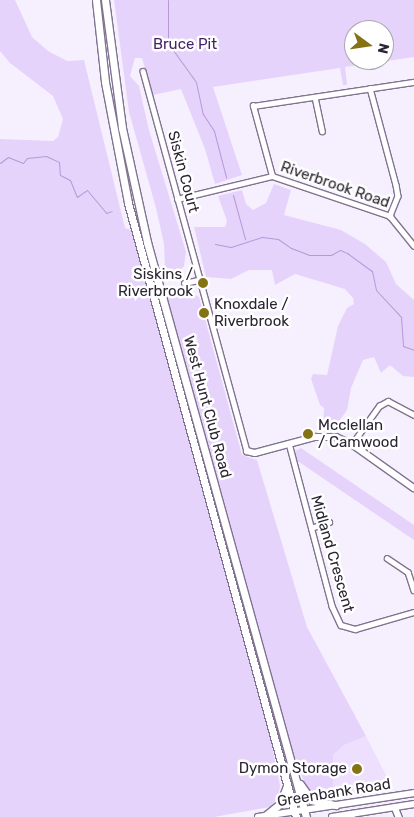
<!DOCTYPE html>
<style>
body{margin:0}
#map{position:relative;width:414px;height:817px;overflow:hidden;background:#f6f0fe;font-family:Rubik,sans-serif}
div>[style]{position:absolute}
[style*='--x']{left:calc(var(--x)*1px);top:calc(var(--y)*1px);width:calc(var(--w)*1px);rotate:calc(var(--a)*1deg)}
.built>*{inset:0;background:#eedfff}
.green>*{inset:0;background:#e6d3fc}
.stream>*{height:1px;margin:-0.5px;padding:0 0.5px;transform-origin:0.5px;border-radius:0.5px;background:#b699d6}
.roads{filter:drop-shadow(1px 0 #807390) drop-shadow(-1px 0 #807390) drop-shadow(0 1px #807390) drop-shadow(0 -1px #807390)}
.street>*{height:4.5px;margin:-2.25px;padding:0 2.25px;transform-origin:2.25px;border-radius:2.25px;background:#fff}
.secondary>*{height:5.5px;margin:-2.75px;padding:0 2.75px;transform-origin:2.75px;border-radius:2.75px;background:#fff}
.primary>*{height:7px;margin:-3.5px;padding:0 3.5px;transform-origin:3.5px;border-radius:3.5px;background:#fff}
.dots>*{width:14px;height:14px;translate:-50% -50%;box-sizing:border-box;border:2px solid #fff;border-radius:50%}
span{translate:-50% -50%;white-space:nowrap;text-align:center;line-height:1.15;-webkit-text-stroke:5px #fff;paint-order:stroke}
.park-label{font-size:15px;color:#482169}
.street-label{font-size:15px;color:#2a2531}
.poi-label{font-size:15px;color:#2a2531}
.right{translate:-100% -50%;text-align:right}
.left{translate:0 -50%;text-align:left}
.north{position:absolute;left:344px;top:20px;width:50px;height:50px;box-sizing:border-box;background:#fff;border:1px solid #aaa8ad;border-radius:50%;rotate:104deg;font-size:14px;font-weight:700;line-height:20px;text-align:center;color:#2a2531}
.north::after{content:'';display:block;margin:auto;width:18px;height:22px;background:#847315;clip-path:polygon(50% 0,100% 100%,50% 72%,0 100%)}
</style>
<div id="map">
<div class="built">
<div style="clip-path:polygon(366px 736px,392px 787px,331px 795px,333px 755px,344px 745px)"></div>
</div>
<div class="green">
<div style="clip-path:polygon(0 0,15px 0,32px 37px,48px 51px,67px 61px,84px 60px,125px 228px,131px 230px,270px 736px,280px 786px,278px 798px,270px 807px,214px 817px,0 817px,0 139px,53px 141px,58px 137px,63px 119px,53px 96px,10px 63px,0 51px)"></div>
<div style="clip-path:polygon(evenodd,114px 0,414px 0,414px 57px,345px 67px,347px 85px,343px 85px,340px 68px,213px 87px,242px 175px,215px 184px,205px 149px,181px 89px,153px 95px,142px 58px,135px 58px,130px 76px,139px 86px,149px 130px,186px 252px,184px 266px,171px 282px,165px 268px,164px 244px,156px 208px,129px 112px,114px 0,354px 30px,384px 30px,384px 60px,354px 60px,354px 30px)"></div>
<div style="clip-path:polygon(274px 184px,291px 190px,284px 215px,341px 230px,365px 244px,386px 262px,396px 284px,414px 300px,414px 377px,403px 376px,390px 365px,381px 373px,374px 357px,363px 360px,351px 388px,347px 410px,337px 424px,327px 431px,323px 430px,324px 408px,320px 405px,311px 379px,313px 374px,327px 375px,338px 326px,347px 308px,354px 304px,353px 298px,345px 289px,295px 274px,275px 285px,272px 270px,249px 270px,231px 279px,206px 277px,194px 227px,225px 227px,227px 221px,218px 196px,242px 190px,246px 204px,253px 210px,266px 203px)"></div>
<div style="clip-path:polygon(178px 287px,199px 297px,242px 455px,257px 460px,307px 627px,366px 736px,344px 745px,333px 755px,333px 798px,327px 799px,316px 798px,307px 789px,290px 745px,167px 298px,170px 290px)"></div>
<div style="clip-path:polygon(301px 448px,414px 525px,414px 540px,296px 460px,295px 451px)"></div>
</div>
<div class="stream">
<div style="--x:168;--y:0;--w:43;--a:90"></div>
<div style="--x:168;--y:43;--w:48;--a:54.3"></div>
<div style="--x:196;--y:82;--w:33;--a:78"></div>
<div style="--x:203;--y:114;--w:20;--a:57"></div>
<div style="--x:214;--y:131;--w:48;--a:75.4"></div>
<div style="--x:0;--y:163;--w:10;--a:-37"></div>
<div style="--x:8;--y:157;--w:16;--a:22"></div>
<div style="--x:23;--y:163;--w:6;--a:-51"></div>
<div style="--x:27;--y:158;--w:19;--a:-6"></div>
<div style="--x:46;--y:156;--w:14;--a:25"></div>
<div style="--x:59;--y:162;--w:13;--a:86"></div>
<div style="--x:60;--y:175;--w:11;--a:27"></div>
<div style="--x:70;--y:180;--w:18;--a:68"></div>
<div style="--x:77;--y:197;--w:12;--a:-35"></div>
<div style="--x:87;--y:190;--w:30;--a:50"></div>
<div style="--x:106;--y:213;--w:6;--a:-18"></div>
<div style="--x:233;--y:195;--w:46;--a:74.7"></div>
<div style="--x:215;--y:244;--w:16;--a:11"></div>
<div style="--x:231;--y:247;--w:33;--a:-18"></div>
<div style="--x:262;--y:237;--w:16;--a:7"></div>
<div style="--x:278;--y:239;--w:16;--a:35"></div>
<div style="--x:291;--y:248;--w:19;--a:21"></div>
<div style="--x:309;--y:255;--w:22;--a:0"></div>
<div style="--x:331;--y:255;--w:10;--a:-29"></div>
<div style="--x:340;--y:250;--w:8;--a:23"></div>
<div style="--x:347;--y:253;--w:31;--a:36"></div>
<div style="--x:372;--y:271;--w:19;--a:78"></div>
<div style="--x:376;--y:290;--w:37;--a:47"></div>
<div style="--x:401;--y:317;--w:29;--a:86"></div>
<div style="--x:403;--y:346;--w:12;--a:20"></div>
</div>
<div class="roads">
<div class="street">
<div style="--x:143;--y:71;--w:394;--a:74.7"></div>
<div style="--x:370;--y:88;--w:100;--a:75"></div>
<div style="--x:396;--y:185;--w:11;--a:80"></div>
<div style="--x:398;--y:196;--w:22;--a:112"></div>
<div style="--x:315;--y:97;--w:35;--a:78"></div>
<div style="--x:272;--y:176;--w:73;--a:-105.2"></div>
<div style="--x:253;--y:106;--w:163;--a:-8.5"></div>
<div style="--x:177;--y:199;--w:98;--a:-13.6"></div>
<div style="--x:272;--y:176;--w:125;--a:18.7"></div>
<div style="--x:390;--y:216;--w:38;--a:51"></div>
<div style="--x:184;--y:283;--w:14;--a:-12"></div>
<div style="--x:289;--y:443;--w:169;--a:75.2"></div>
<div style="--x:332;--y:606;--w:21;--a:65"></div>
<div style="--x:341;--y:625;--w:15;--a:16"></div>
<div style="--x:355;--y:629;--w:61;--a:-16.1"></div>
<div style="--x:352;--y:444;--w:47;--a:-54.6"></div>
<div style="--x:379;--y:406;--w:10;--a:-29"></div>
<div style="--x:388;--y:401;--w:30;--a:28"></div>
<div style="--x:311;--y:528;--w:19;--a:-18"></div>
<div style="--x:387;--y:558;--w:25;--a:34"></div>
<div style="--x:408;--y:572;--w:19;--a:72"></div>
</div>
<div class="secondary">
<div style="--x:247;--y:451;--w:8;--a:14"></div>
<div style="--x:255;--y:453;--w:62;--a:-14.9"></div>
<div style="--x:315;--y:437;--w:21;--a:0"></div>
<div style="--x:336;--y:437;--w:17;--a:24"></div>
<div style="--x:352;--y:444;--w:76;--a:35.4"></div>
<div style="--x:395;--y:807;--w:11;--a:68"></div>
<div style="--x:258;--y:817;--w:158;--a:-8.7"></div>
<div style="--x:332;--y:817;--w:83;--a:-9"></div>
</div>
<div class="primary">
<div style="--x:96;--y:0;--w:82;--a:83.7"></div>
<div style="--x:105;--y:82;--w:123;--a:79.2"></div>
<div style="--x:128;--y:203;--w:637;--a:74.7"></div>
<div style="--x:105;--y:0;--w:129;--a:82.4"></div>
<div style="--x:122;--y:128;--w:117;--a:77.6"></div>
<div style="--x:147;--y:242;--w:597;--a:74.54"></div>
<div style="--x:300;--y:784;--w:19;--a:55"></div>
<div style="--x:311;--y:800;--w:25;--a:12"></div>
<div style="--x:265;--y:816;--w:19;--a:-39"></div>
<div style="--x:280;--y:804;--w:19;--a:-69"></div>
<div style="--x:343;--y:817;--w:9;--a:-21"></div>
</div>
</div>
<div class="dots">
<div style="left:203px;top:283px;background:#847315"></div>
<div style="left:204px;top:313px;background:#847315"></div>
<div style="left:308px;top:434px;background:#847315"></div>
<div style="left:357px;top:769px;background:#847315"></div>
</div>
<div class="park-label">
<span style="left:185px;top:45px">Bruce Pit</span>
</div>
<div class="street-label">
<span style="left:183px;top:172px;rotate:75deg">Siskin Court</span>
<span style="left:335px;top:185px;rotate:19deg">Riverbrook Road</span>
<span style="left:207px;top:407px;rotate:75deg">West Hunt Club Road</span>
<span style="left:332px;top:554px;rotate:74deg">Midland Crescent</span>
<span style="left:334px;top:793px;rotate:-9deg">Greenbank Road</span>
</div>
<div class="poi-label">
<span class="right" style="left:193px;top:283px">Siskins /<br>Riverbrook</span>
<span class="left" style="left:214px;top:313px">Knoxdale /<br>Riverbrook</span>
<span class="left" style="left:318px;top:434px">Mcclellan<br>/ Camwood</span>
<span class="right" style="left:347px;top:769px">Dymon Storage</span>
</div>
<div class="north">N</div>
</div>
